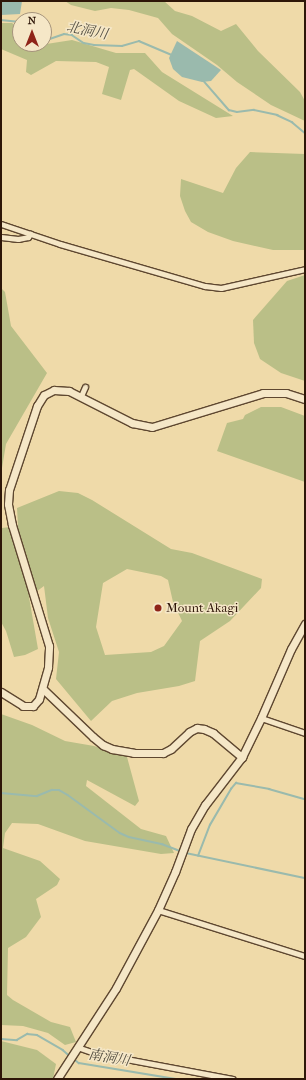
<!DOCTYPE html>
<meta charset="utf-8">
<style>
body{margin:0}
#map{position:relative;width:306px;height:1080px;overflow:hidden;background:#efdaa9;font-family:"IM FELL French Canon","Noto Serif JP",serif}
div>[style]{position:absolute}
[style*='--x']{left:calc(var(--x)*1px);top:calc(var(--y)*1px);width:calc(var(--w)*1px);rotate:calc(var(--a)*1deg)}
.green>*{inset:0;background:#babf87}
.water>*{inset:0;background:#9abaad}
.stream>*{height:1.5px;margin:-0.75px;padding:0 0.75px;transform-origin:0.75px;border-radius:0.75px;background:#9abaad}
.roads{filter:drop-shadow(1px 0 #5e4730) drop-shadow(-1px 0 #5e4730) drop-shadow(0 1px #5e4730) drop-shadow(0 -1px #5e4730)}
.street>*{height:5px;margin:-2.5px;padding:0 2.5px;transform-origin:2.5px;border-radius:2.5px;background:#f5e7c7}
.secondary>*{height:7px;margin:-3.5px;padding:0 3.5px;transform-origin:3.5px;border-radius:3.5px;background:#f5e7c7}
.dots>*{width:11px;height:11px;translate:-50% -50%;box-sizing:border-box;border:2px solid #f5e7c7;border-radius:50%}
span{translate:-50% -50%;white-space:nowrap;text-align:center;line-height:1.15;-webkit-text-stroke:3px #f5e7c7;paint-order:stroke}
.poi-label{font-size:13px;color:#2e1608}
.left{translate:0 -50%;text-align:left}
.water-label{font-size:14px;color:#544f42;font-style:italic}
.frame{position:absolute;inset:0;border:2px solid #2e1608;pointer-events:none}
.north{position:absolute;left:12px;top:12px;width:40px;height:40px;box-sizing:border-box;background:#f5e7c7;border:1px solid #a5937b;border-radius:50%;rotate:0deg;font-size:11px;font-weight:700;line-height:16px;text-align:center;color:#2e1608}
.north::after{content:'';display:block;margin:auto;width:14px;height:18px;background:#8f2418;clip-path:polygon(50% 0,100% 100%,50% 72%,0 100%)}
</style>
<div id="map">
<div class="green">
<div style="clip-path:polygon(65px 1px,164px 1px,175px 11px,192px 16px,221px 31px,236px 24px,258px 51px,300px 92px,305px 101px,305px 121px,271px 105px,237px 82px,217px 65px,172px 34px,158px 18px,129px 10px,111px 8px,95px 11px,71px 5px)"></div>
<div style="clip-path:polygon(1px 23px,12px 23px,20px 29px,20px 44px,40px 45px,72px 40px,116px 53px,145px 53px,162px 72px,233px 116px,216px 118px,179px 101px,134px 69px,130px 70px,121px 100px,102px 94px,109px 67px,96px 62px,56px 61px,31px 75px,26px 72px,27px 60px,1px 49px)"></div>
<div style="clip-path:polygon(250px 152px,305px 154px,305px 250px,273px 250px,233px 241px,208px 232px,191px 222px,185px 211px,180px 196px,181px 179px,223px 193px,236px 168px)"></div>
<div style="clip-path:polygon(305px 275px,305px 381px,281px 373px,260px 359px,254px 343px,253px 320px,287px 281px)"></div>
<div style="clip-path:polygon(1px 288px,5px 292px,11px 326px,47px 373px,6px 444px,1px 474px)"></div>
<div style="clip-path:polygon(261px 407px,281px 407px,305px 416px,305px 482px,217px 451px,227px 423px,243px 419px,245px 415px)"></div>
<div style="clip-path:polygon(evenodd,59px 491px,78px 493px,92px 500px,171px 549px,192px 553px,262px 579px,261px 588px,230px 621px,200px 641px,195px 681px,179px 686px,137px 693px,112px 701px,91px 721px,56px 679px,59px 652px,48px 618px,44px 586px,29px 597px,38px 649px,25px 655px,14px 657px,6px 631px,1px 622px,1px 509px,2px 528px,18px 526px,17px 508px,59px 491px,127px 569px,161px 576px,168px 580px,173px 602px,182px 621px,164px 646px,151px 652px,105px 655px,96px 627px,103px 583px,127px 569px)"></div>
<div style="clip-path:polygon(1px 714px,32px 725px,65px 741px,94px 746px,127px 757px,139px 801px,135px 806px,87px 780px,86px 786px,141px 829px,166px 836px,174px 853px,161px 854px,85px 841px,38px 824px,12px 823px,5px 833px,3px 848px,40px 861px,60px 879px,57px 885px,36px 899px,41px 917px,26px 937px,8px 948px,7px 995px,13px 1000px,51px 1022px,70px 1027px,76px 1042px,65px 1045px,48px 1033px,23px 1026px,1px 1025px)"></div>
<div style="clip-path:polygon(1px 1041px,37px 1050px,56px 1064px,53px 1079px,1px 1079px)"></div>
</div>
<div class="water">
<div style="clip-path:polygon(1px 1px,22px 1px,20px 14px,1px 15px)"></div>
<div style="clip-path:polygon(177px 41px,221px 70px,211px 81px,202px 82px,182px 77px,173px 69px,169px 58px)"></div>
</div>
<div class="stream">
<div style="--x:1;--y:20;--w:19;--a:6"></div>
<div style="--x:44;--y:41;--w:21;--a:-19"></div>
<div style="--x:64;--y:34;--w:8;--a:7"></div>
<div style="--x:72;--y:35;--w:14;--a:34"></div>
<div style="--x:84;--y:43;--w:10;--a:11"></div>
<div style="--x:94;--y:45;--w:28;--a:2"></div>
<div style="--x:122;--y:46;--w:18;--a:-16"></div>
<div style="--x:139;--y:41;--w:36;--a:23"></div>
<div style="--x:203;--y:80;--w:40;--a:49"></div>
<div style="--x:229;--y:110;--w:8;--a:14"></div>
<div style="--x:237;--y:112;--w:17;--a:-7"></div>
<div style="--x:254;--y:110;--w:24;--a:12"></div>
<div style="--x:277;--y:115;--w:17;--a:25"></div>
<div style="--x:292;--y:122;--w:17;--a:40"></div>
<div style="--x:1;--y:793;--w:36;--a:5"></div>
<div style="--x:37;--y:796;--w:16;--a:-22"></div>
<div style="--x:52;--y:790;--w:7;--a:0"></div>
<div style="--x:59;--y:790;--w:10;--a:29"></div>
<div style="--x:68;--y:795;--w:64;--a:36.2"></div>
<div style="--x:120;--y:833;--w:10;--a:24"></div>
<div style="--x:129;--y:837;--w:34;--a:12"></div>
<div style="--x:162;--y:844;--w:19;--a:21"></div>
<div style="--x:186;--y:853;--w:122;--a:11.9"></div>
<div style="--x:198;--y:856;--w:33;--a:-69"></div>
<div style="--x:210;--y:825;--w:42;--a:-59.7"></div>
<div style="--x:231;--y:789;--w:8;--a:-50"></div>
<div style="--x:236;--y:783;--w:34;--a:10"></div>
<div style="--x:269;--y:789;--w:37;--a:16"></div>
<div style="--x:1;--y:1039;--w:16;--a:4"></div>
<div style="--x:17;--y:1040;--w:12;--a:-31"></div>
<div style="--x:27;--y:1034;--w:10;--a:6"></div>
<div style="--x:37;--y:1035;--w:30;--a:30"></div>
<div style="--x:63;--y:1050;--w:9;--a:41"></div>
<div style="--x:73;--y:1058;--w:8;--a:40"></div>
<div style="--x:79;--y:1063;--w:98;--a:9.4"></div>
</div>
<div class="roads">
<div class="street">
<div style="--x:1;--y:224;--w:62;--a:18.7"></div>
<div style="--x:60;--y:244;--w:151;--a:16.2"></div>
<div style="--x:205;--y:286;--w:16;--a:7"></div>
<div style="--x:221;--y:288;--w:86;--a:-12.7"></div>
<div style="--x:1;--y:237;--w:17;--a:7"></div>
<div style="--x:18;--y:239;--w:10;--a:-11"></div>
<div style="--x:28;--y:237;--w:4;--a:-56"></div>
<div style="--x:81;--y:396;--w:10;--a:-66"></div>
<div style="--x:261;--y:718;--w:46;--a:18.8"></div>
<div style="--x:158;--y:910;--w:154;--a:17.4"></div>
<div style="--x:77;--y:1047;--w:18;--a:19"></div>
<div style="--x:94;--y:1053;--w:141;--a:10.6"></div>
</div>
<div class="secondary">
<div style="--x:43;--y:689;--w:69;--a:43.8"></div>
<div style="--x:93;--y:737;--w:13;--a:39"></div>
<div style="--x:103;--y:745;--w:10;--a:24"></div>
<div style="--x:112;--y:749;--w:22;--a:10"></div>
<div style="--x:134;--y:753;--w:29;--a:0"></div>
<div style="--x:163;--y:753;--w:9;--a:-27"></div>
<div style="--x:171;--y:749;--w:25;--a:-43"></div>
<div style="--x:189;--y:732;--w:9;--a:-27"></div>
<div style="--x:197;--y:728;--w:7;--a:8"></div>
<div style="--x:204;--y:729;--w:10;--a:24"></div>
<div style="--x:213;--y:733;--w:38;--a:40"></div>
<div style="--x:1;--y:692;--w:26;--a:32"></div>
<div style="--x:23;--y:706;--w:10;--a:0"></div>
<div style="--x:33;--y:706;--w:9;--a:-49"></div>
<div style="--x:39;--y:699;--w:33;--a:-74"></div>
<div style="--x:48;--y:667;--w:21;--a:-87"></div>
<div style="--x:49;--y:646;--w:127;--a:-107"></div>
<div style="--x:12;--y:525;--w:21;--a:-101"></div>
<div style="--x:8;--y:504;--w:14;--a:-86"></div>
<div style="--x:9;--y:490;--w:89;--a:-71.6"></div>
<div style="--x:37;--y:406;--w:13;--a:-58"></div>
<div style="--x:44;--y:395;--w:11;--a:-27"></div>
<div style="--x:54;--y:390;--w:15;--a:4"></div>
<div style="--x:69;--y:391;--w:71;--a:26.9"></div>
<div style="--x:132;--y:423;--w:20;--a:11"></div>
<div style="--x:152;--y:427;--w:116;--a:-17"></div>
<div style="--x:263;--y:393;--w:23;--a:0"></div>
<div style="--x:286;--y:393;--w:20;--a:18"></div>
<div style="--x:57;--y:1079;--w:108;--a:-57"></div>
<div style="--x:116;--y:988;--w:89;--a:-61.7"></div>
<div style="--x:158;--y:910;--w:42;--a:-65.9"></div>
<div style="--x:175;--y:872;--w:46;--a:-69.6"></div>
<div style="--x:191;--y:829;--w:28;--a:-60"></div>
<div style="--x:205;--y:805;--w:61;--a:-52.4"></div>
<div style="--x:242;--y:757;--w:43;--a:-64"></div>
<div style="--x:261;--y:718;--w:75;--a:-66.5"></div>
<div style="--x:291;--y:649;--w:29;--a:-61"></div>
</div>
</div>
<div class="dots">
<div style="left:158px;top:608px;background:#8f2418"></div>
</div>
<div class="poi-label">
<span class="left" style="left:166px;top:608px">Mount Akagi</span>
</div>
<div class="water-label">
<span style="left:87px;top:31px;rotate:11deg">北洞川</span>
<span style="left:109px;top:1058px;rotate:9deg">南洞川</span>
</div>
<div class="frame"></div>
<div class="north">N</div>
</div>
